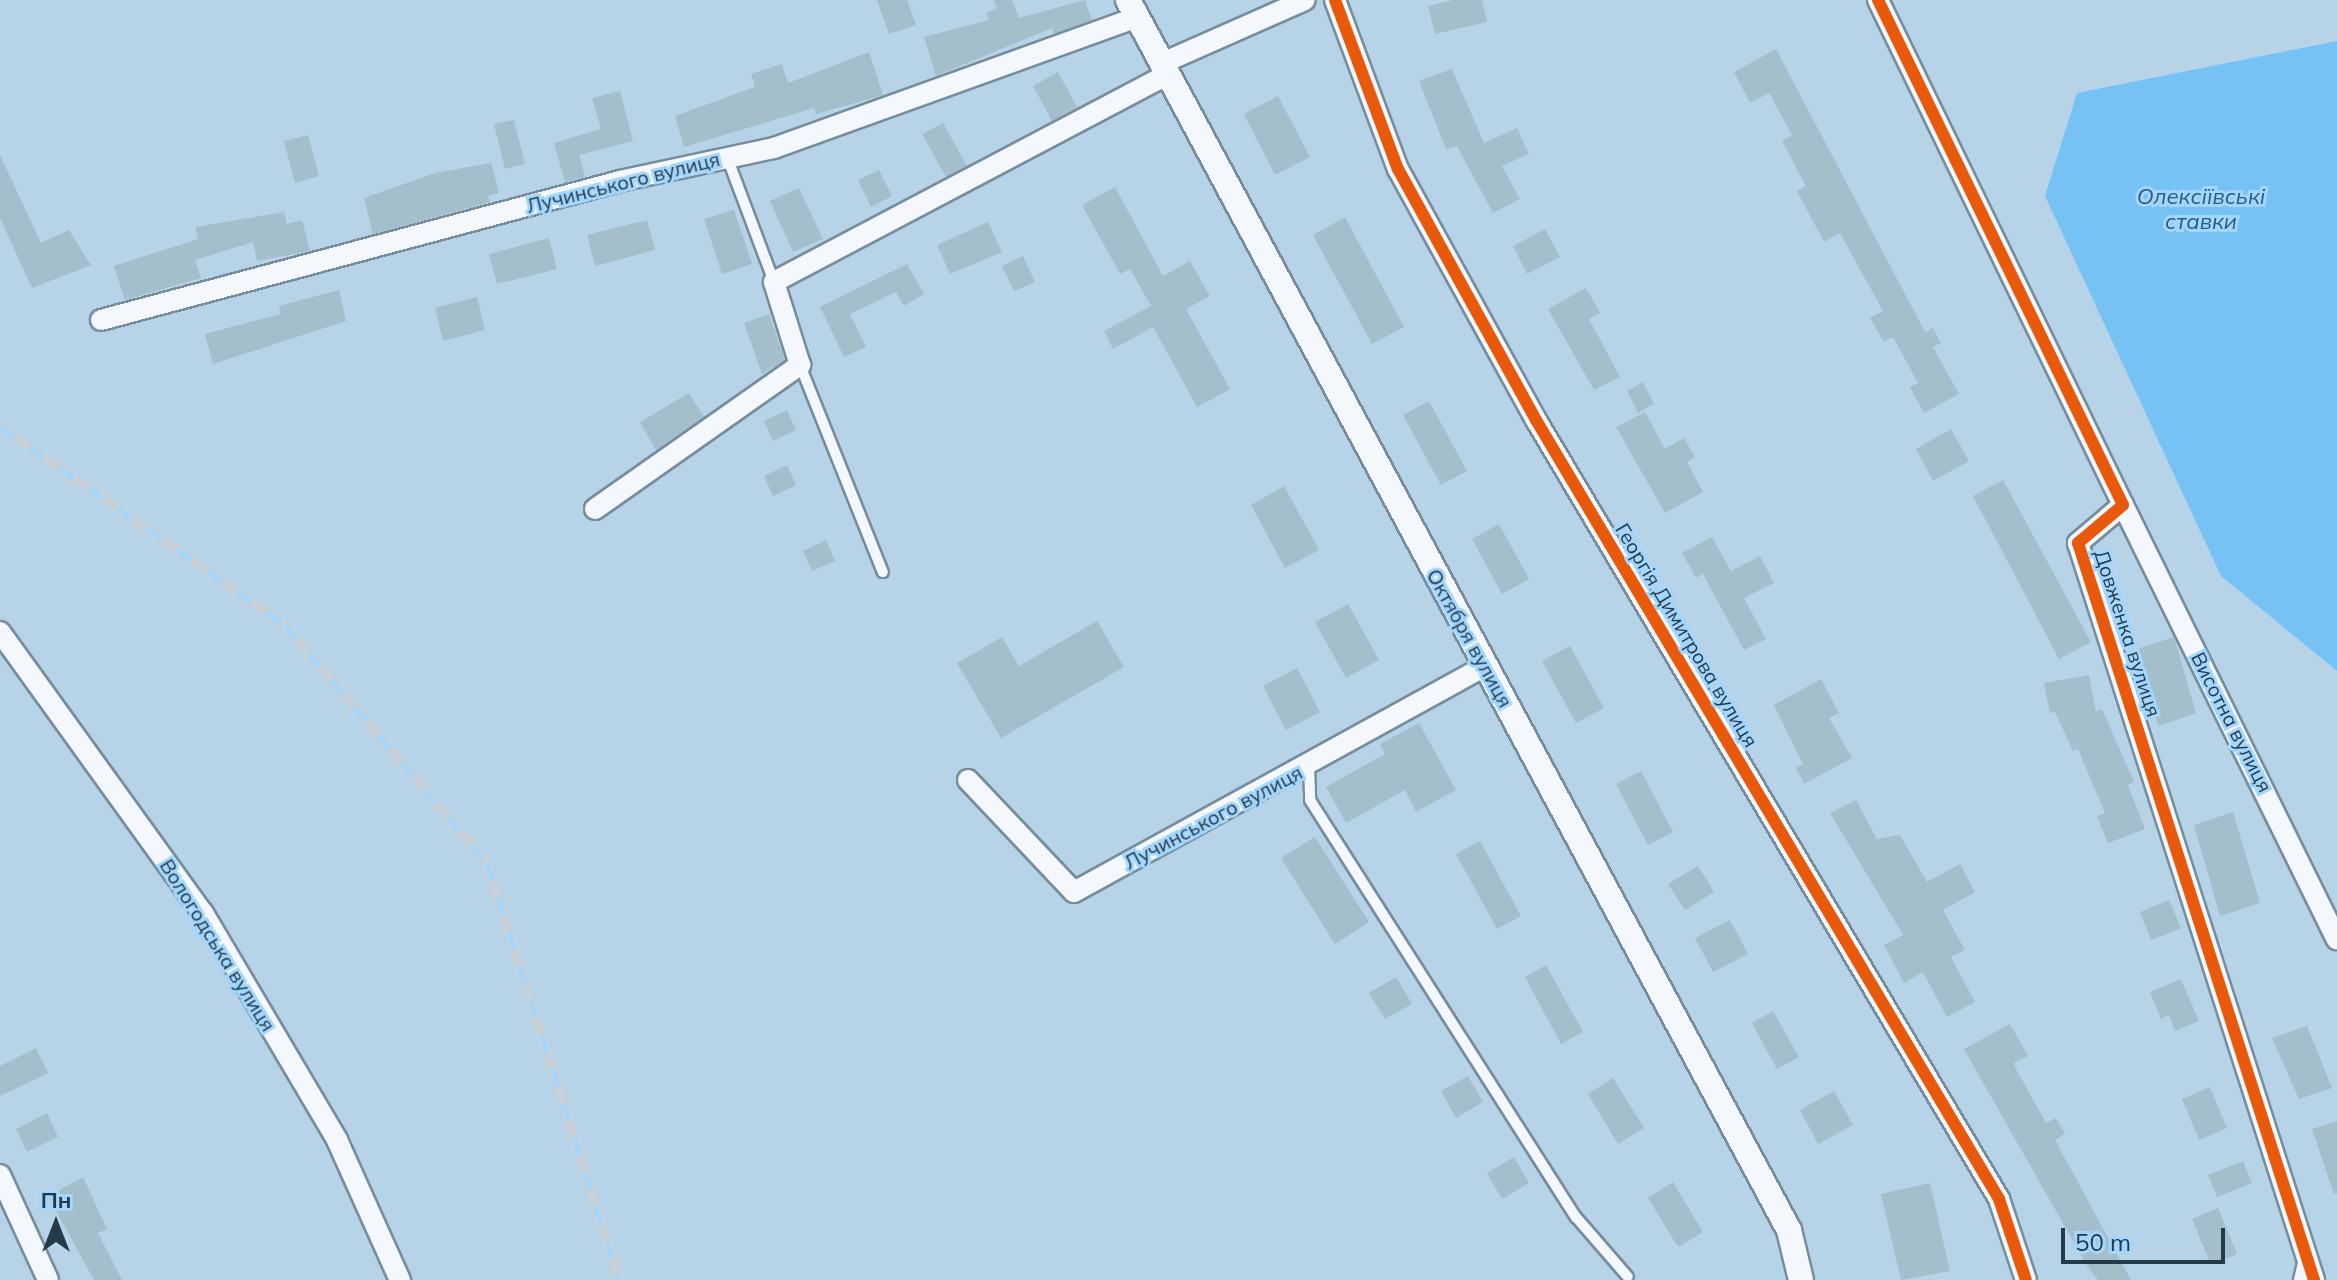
<!DOCTYPE html>
<meta charset="utf-8">
<style>
body{margin:0}
#map{position:relative;width:2337px;height:1280px;overflow:hidden;background:#b7d3e8;font-family:Mulish,sans-serif}
div>[style]{position:absolute}
[style*='--x']{left:calc(var(--x)*1px);top:calc(var(--y)*1px);width:calc(var(--w)*1px);rotate:calc(var(--a)*1deg)}
.water>*{inset:0;background:#77c2f5}
.building>*{inset:0;background:#a5becc}
.roads{filter:drop-shadow(2px 0 #768d9d) drop-shadow(-2px 0 #768d9d) drop-shadow(0 2px #768d9d) drop-shadow(0 -2px #768d9d)}
.service>*{height:10px;margin:-5px;padding:0 5px;transform-origin:5px;border-radius:5px;background:#f4f8fc}
.minor>*{height:20px;margin:-10px;padding:0 10px;transform-origin:10px;border-radius:10px;background:#f4f8fc}
.tertiary>*{height:24px;margin:-12px;padding:0 12px;transform-origin:12px;border-radius:12px;background:#f4f8fc}
.rail>*{height:9px;margin-top:-4.5px;transform-origin:0;background:repeating-linear-gradient(90deg,#a2d6fd 0 18px,#c6d0d6 0 36px);box-sizing:border-box;border-block:2px solid #c6d0d6}
.cycleway>*{height:12px;margin:-6px;padding:0 6px;transform-origin:6px;border-radius:6px;background:#e8590c}
span{translate:-50% -50%;white-space:nowrap;text-align:center;line-height:1.15;-webkit-text-stroke:6px #a2d6fd;paint-order:stroke}
.street-label{font-size:20px;color:#253a49}
.water-label{font-size:22px;color:#2b5c7e;font-style:italic}
.north{position:absolute;left:16px;top:1184px;width:80px;height:80px;-webkit-text-stroke:6px #a2d6fd;paint-order:stroke;rotate:0deg;font-size:22px;font-weight:700;line-height:32px;text-align:center;color:#253a49}
.north::after{content:'';display:block;margin:auto;width:28px;height:36px;background:#253a49;clip-path:polygon(50% 0,100% 100%,50% 72%,0 100%)}
.scale{position:absolute;left:2061px;top:1228px;width:164px;height:36px;box-sizing:border-box;border:4px solid #253a49;border-top:0;padding-left:10px;font-size:24px;line-height:28px;white-space:nowrap;color:#253a49;-webkit-text-stroke:6px #a2d6fd;paint-order:stroke}
</style>
<div id="map">
<div class="water">
<div style="clip-path:polygon(2337px 41px,2337px 671px,2221px 576px,2045px 196px,2077px 93px)"></div>
</div>
<div class="building">
<div style="clip-path:polygon(877px 0,907px 0,916px 25px,889px 34px)"></div>
<div style="clip-path:polygon(994px 0,1012px 0,1019px 18px,1085px 0,1092px 20px,1054px 34px,1052px 28px,936px 76px,924px 37px,989px 20px,986px 13px,997px 8px)"></div>
<div style="clip-path:polygon(1453px 0,1482px 0,1487px 22px,1435px 34px,1428px 6px)"></div>
<div style="clip-path:polygon(1776px 49px,1925px 332px,1933px 328px,1941px 343px,1933px 347px,1959px 394px,1924px 413px,1910px 387px,1918px 383px,1893px 337px,1884px 342px,1870px 318px,1883px 311px,1840px 233px,1824px 242px,1797px 191px,1806px 186px,1782px 141px,1792px 135px,1769px 93px,1750px 103px,1734px 72px)"></div>
<div style="clip-path:polygon(869px 52px,883px 95px,816px 114px,814px 108px,684px 147px,675px 116px,755px 87px,751px 74px,782px 64px,788px 83px)"></div>
<div style="clip-path:polygon(1452px 69px,1484px 143px,1517px 128px,1529px 154px,1502px 166px,1520px 199px,1493px 213px,1457px 146px,1446px 149px,1419px 81px)"></div>
<div style="clip-path:polygon(1058px 72px,1077px 107px,1052px 121px,1033px 86px)"></div>
<div style="clip-path:polygon(620px 91px,633px 141px,579px 155px,585px 177px,565px 182px,554px 143px,601px 129px,592px 98px)"></div>
<div style="clip-path:polygon(1278px 96px,1310px 157px,1275px 175px,1244px 114px)"></div>
<div style="clip-path:polygon(514px 120px,525px 164px,505px 169px,494px 124px)"></div>
<div style="clip-path:polygon(943px 123px,967px 166px,946px 177px,922px 134px)"></div>
<div style="clip-path:polygon(308px 135px,319px 176px,295px 183px,284px 141px)"></div>
<div style="clip-path:polygon(0 155px,41px 243px,69px 230px,91px 265px,32px 288px,0 218px)"></div>
<div style="clip-path:polygon(491px 163px,499px 193px,488px 196px,490px 202px,373px 234px,364px 198px,435px 173px)"></div>
<div style="clip-path:polygon(879px 170px,892px 196px,871px 207px,858px 180px)"></div>
<div style="clip-path:polygon(1115px 187px,1163px 276px,1190px 261px,1210px 296px,1186px 309px,1230px 389px,1197px 407px,1153px 327px,1113px 349px,1104px 331px,1151px 306px,1130px 269px,1120px 274px,1082px 205px)"></div>
<div style="clip-path:polygon(799px 188px,823px 239px,793px 252px,770px 201px)"></div>
<div style="clip-path:polygon(734px 210px,752px 264px,722px 274px,704px 219px)"></div>
<div style="clip-path:polygon(284px 212px,287px 224px,302px 220px,310px 251px,257px 261px,253px 242px,195px 260px,201px 278px,125px 300px,114px 266px,198px 239px,195px 227px)"></div>
<div style="clip-path:polygon(1345px 217px,1404px 327px,1372px 344px,1313px 235px)"></div>
<div style="clip-path:polygon(647px 220px,655px 250px,595px 266px,587px 235px)"></div>
<div style="clip-path:polygon(988px 222px,1002px 252px,950px 274px,937px 245px)"></div>
<div style="clip-path:polygon(1545px 229px,1560px 257px,1527px 274px,1513px 246px)"></div>
<div style="clip-path:polygon(549px 238px,557px 269px,497px 284px,489px 254px)"></div>
<div style="clip-path:polygon(1023px 256px,1035px 282px,1014px 291px,1002px 266px)"></div>
<div style="clip-path:polygon(907px 264px,924px 294px,904px 306px,896px 292px,850px 314px,866px 347px,844px 357px,820px 307px)"></div>
<div style="clip-path:polygon(1586px 288px,1600px 313px,1589px 319px,1620px 377px,1594px 390px,1548px 309px)"></div>
<div style="clip-path:polygon(339px 290px,346px 321px,213px 364px,205px 334px,281px 314px,279px 306px)"></div>
<div style="clip-path:polygon(477px 297px,485px 330px,443px 341px,435px 308px)"></div>
<div style="clip-path:polygon(769px 314px,785px 360px,762px 374px,744px 323px)"></div>
<div style="clip-path:polygon(1643px 382px,1654px 404px,1638px 413px,1627px 391px)"></div>
<div style="clip-path:polygon(689px 393px,704px 417px,656px 450px,640px 422px)"></div>
<div style="clip-path:polygon(1429px 401px,1467px 471px,1441px 485px,1403px 415px)"></div>
<div style="clip-path:polygon(787px 410px,796px 430px,773px 441px,764px 421px)"></div>
<div style="clip-path:polygon(1645px 412px,1665px 449px,1684px 438px,1695px 457px,1687px 462px,1703px 492px,1665px 513px,1616px 427px)"></div>
<div style="clip-path:polygon(1951px 429px,1969px 461px,1933px 481px,1916px 449px)"></div>
<div style="clip-path:polygon(787px 465px,796px 485px,773px 496px,764px 476px)"></div>
<div style="clip-path:polygon(2003px 480px,2091px 642px,2059px 659px,1973px 496px)"></div>
<div style="clip-path:polygon(1284px 486px,1319px 550px,1285px 568px,1251px 505px)"></div>
<div style="clip-path:polygon(1499px 524px,1529px 579px,1502px 594px,1472px 539px)"></div>
<div style="clip-path:polygon(1712px 537px,1731px 571px,1760px 556px,1774px 583px,1744px 598px,1766px 639px,1744px 650px,1703px 574px,1696px 578px,1682px 553px)"></div>
<div style="clip-path:polygon(826px 540px,835px 561px,812px 571px,803px 551px)"></div>
<div style="clip-path:polygon(1348px 604px,1379px 660px,1346px 678px,1315px 622px)"></div>
<div style="clip-path:polygon(1097px 621px,1124px 667px,1001px 738px,957px 663px,1002px 637px,1019px 666px)"></div>
<div style="clip-path:polygon(2174px 637px,2196px 713px,2159px 726px,2127px 652px)"></div>
<div style="clip-path:polygon(1570px 646px,1604px 708px,1576px 723px,1542px 661px)"></div>
<div style="clip-path:polygon(1297px 668px,1320px 712px,1286px 730px,1263px 686px)"></div>
<div style="clip-path:polygon(2089px 675px,2096px 712px,2102px 709px,2134px 782px,2128px 785px,2145px 829px,2108px 843px,2097px 816px,2105px 813px,2078px 749px,2073px 751px,2055px 712px,2050px 713px,2044px 683px)"></div>
<div style="clip-path:polygon(1821px 679px,1839px 713px,1829px 718px,1852px 758px,1804px 784px,1796px 768px,1803px 764px,1774px 705px)"></div>
<div style="clip-path:polygon(1419px 723px,1456px 790px,1416px 812px,1405px 790px,1346px 823px,1326px 787px,1385px 754px,1380px 744px)"></div>
<div style="clip-path:polygon(1641px 771px,1673px 832px,1648px 845px,1616px 784px)"></div>
<div style="clip-path:polygon(1856px 800px,1877px 839px,1900px 835px,1927px 882px,1960px 864px,1975px 892px,1943px 910px,1965px 950px,1951px 957px,1975px 1002px,1947px 1017px,1923px 972px,1904px 983px,1884px 945px,1903px 935px,1830px 813px)"></div>
<div style="clip-path:polygon(2233px 812px,2260px 903px,2220px 916px,2194px 825px)"></div>
<div style="clip-path:polygon(1315px 837px,1369px 922px,1335px 944px,1281px 858px)"></div>
<div style="clip-path:polygon(1480px 841px,1521px 916px,1497px 929px,1456px 854px)"></div>
<div style="clip-path:polygon(1698px 866px,1714px 892px,1685px 910px,1668px 884px)"></div>
<div style="clip-path:polygon(2169px 900px,2181px 928px,2151px 940px,2140px 912px)"></div>
<div style="clip-path:polygon(1730px 920px,1748px 954px,1713px 972px,1695px 938px)"></div>
<div style="clip-path:polygon(1546px 965px,1583px 1032px,1561px 1044px,1525px 977px)"></div>
<div style="clip-path:polygon(1396px 977px,1412px 1004px,1385px 1019px,1369px 993px)"></div>
<div style="clip-path:polygon(2181px 979px,2199px 1021px,2175px 1031px,2169px 1015px,2161px 1019px,2150px 992px)"></div>
<div style="clip-path:polygon(1773px 1011px,1799px 1057px,1777px 1069px,1752px 1023px)"></div>
<div style="clip-path:polygon(2010px 1024px,2028px 1056px,2014px 1063px,2016px 1069px,2046px 1123px,2056px 1118px,2065px 1134px,2055px 1140px,2131px 1280px,2098px 1280px,2086px 1264px,1964px 1049px)"></div>
<div style="clip-path:polygon(2307px 1026px,2332px 1088px,2299px 1099px,2272px 1038px)"></div>
<div style="clip-path:polygon(36px 1048px,48px 1073px,0 1096px,0 1066px)"></div>
<div style="clip-path:polygon(1468px 1076px,1483px 1102px,1456px 1118px,1441px 1091px)"></div>
<div style="clip-path:polygon(1613px 1078px,1644px 1128px,1618px 1144px,1588px 1094px)"></div>
<div style="clip-path:polygon(2210px 1087px,2227px 1128px,2199px 1140px,2182px 1099px)"></div>
<div style="clip-path:polygon(1834px 1091px,1853px 1125px,1818px 1144px,1800px 1110px)"></div>
<div style="clip-path:polygon(47px 1113px,58px 1137px,27px 1152px,16px 1129px)"></div>
<div style="clip-path:polygon(2337px 1121px,2337px 1193px,2334px 1194px,2312px 1129px)"></div>
<div style="clip-path:polygon(1514px 1157px,1529px 1183px,1502px 1199px,1487px 1173px)"></div>
<div style="clip-path:polygon(2243px 1161px,2252px 1183px,2217px 1197px,2208px 1175px)"></div>
<div style="clip-path:polygon(83px 1177px,107px 1229px,98px 1233px,122px 1280px,94px 1280px,48px 1196px)"></div>
<div style="clip-path:polygon(1673px 1182px,1703px 1232px,1678px 1247px,1648px 1198px)"></div>
<div style="clip-path:polygon(1930px 1183px,1950px 1271px,1901px 1280px,1881px 1194px)"></div>
<div style="clip-path:polygon(2218px 1208px,2237px 1254px,2211px 1265px,2192px 1219px)"></div>
</div>
<div class="roads">
<div class="service">
<div style="--x:727;--y:157;--w:134;--a:69.4"></div>
<div style="--x:800;--y:365;--w:223;--a:68.2"></div>
<div style="--x:1309;--y:765;--w:35;--a:88"></div>
<div style="--x:1310;--y:800;--w:495;--a:57.5"></div>
<div style="--x:1576;--y:1217;--w:79;--a:49.1"></div>
<div style="--x:2299;--y:1280;--w:22;--a:-77"></div>
</div>
<div class="minor">
<div style="--x:1335;--y:0;--w:180;--a:69.6"></div>
<div style="--x:1398;--y:169;--w:286;--a:61.2"></div>
<div style="--x:1536;--y:420;--w:906;--a:59.27"></div>
<div style="--x:1999;--y:1199;--w:85;--a:71.6"></div>
<div style="--x:1878;--y:0;--w:561;--a:64.12"></div>
<div style="--x:2123;--y:505;--w:59;--a:139.8"></div>
<div style="--x:2078;--y:543;--w:774;--a:72.24"></div>
<div style="--x:1160;--y:64;--w:158;--a:-23.8"></div>
<div style="--x:101;--y:320;--w:537;--a:-14.99"></div>
<div style="--x:620;--y:181;--w:157;--a:-12.1"></div>
<div style="--x:774;--y:148;--w:385;--a:-19.8"></div>
<div style="--x:2123;--y:505;--w:484;--a:63.8"></div>
<div style="--x:595;--y:509;--w:251;--a:-35.1"></div>
<div style="--x:800;--y:365;--w:87;--a:-107.4"></div>
<div style="--x:774;--y:282;--w:442;--a:-27.8"></div>
<div style="--x:0;--y:632;--w:347;--a:54.2"></div>
<div style="--x:203;--y:913;--w:264;--a:59.4"></div>
<div style="--x:337;--y:1140;--w:154;--a:65.8"></div>
<div style="--x:968;--y:780;--w:154;--a:46.6"></div>
<div style="--x:1074;--y:892;--w:469;--a:-28.8"></div>
<div style="--x:0;--y:1175;--w:115;--a:65.4"></div>
</div>
<div class="tertiary">
<div style="--x:1128;--y:0;--w:1396;--a:61.75"></div>
<div style="--x:1789;--y:1230;--w:51;--a:76.5"></div>
</div>
</div>
<div class="rail">
<div style="--x:0;--y:426;--w:348;--a:34.9"></div>
<div style="--x:285;--y:625;--w:312;--a:49.7"></div>
<div style="--x:487;--y:863;--w:437;--a:72.4"></div>
</div>
<div class="cycleway">
<div style="--x:1335;--y:0;--w:180;--a:69.6"></div>
<div style="--x:1398;--y:169;--w:286;--a:61.2"></div>
<div style="--x:1536;--y:420;--w:906;--a:59.27"></div>
<div style="--x:1999;--y:1199;--w:85;--a:71.6"></div>
<div style="--x:1878;--y:0;--w:561;--a:64.12"></div>
<div style="--x:2123;--y:505;--w:59;--a:139.8"></div>
<div style="--x:2078;--y:543;--w:774;--a:72.24"></div>
</div>
<div class="street-label">
<span style="left:623px;top:182px;rotate:-14deg">Лучинського вулиця</span>
<span style="left:2128px;top:633px;rotate:72deg">Довженка вулиця</span>
<span style="left:1687px;top:635px;rotate:59deg">Георгія Димитрова вулиця</span>
<span style="left:1470px;top:638px;rotate:61deg">Октября вулиця</span>
<span style="left:2232px;top:722px;rotate:63deg">Висотна вулиця</span>
<span style="left:1213px;top:817px;rotate:-28deg">Лучинського вулиця</span>
<span style="left:218px;top:945px;rotate:58deg">Вологодська вулиця</span>
</div>
<div class="water-label">
<span style="left:2201px;top:209px">Олексіївські<br>ставки</span>
</div>
<div class="north">Пн</div>
<div class="scale">50 m</div>
</div>
